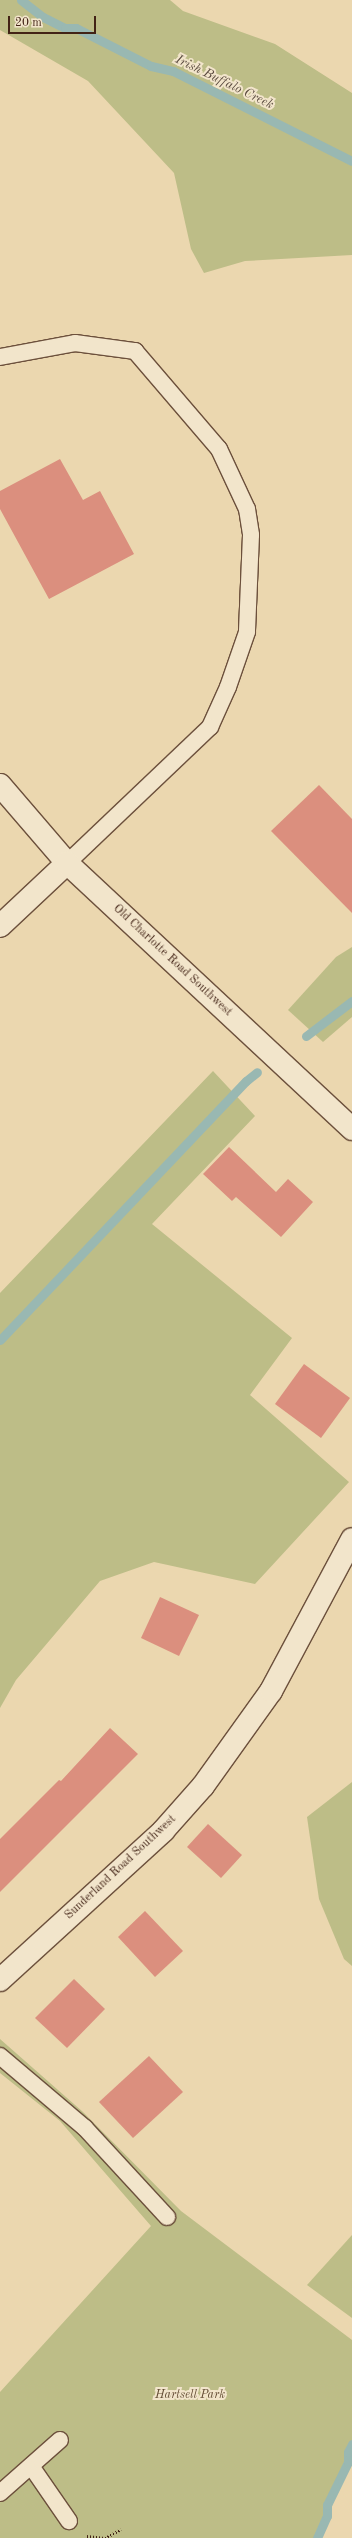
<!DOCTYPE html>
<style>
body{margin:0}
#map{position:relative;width:352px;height:2538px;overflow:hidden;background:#ebd7af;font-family:"Old Standard TT",serif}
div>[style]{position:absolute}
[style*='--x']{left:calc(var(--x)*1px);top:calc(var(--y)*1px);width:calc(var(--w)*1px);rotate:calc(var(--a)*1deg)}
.green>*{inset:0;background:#bdbd87}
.stream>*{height:9px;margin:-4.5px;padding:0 4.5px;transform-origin:4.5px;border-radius:4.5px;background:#99b8b2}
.building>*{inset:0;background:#db8f7e}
.path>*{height:2.5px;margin-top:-1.25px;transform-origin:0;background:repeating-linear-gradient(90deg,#422316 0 1px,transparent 0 3px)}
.roads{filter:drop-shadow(1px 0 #6c503c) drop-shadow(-1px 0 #6c503c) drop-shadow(0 1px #6c503c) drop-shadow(0 -1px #6c503c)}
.lane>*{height:16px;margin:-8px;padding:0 8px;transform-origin:8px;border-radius:8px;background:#f2e5cb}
.street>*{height:22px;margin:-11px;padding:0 11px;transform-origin:11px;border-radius:11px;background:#f2e5cb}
.secondary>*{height:22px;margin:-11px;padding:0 11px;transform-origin:11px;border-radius:11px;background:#f2e5cb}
span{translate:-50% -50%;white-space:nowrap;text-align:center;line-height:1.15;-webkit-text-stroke:4px #f2e5cb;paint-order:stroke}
.street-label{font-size:12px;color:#422316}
.park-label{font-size:12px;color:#614a32;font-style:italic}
.water-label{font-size:13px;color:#58483d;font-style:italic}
.scale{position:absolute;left:8px;top:16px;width:88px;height:18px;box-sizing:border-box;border:2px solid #422316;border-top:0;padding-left:5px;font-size:12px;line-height:14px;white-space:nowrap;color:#422316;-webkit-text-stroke:3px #f2e5cb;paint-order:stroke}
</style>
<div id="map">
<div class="green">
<div style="clip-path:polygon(0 0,170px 0,183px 11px,275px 44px,352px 93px,352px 255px,245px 261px,204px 273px,191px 249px,174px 173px,88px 81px,0 30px)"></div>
<div style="clip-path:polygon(352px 947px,352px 1017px,323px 1042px,288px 1010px,336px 957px)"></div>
<div style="clip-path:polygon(213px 1071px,255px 1116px,152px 1224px,292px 1338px,250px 1395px,349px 1482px,255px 1584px,154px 1562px,100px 1581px,16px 1680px,0 1708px,0 1293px)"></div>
<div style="clip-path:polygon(352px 1782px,352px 1966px,344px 1959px,319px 1899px,307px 1817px)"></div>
<div style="clip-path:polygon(0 2039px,83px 2112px,181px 2211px,352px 2340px,352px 2444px,348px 2452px,348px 2462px,327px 2505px,327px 2516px,317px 2538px,0 2538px,0 2392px,151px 2226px,60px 2121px,0 2073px)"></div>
<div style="clip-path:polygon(352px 2235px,352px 2318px,307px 2285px)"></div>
</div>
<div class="stream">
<div style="--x:21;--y:0;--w:28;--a:38"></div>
<div style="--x:43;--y:17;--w:25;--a:27"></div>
<div style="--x:65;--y:28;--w:11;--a:0"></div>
<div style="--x:76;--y:28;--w:84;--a:26.9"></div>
<div style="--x:151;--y:66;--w:23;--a:13"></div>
<div style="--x:173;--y:71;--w:200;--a:26.7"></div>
<div style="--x:306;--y:1036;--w:58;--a:-37.3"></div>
<div style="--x:0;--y:1340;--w:357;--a:-46.5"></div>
<div style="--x:246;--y:1081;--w:14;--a:-39"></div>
<div style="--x:317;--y:2538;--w:24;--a:-66"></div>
<div style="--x:327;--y:2516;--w:11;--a:-90"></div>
<div style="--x:327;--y:2505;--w:48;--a:-64"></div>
<div style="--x:348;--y:2462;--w:10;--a:-90"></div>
<div style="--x:348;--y:2452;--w:9;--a:-63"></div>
</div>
<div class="building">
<div style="clip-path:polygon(60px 459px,83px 500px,100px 491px,134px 554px,49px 599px,0 509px,0 491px)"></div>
<div style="clip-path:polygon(319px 785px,352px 819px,352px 913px,271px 831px)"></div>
<div style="clip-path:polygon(229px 1147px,276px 1192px,288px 1179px,313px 1202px,281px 1237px,236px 1197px,232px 1201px,203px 1174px)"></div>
<div style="clip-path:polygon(304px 1364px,350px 1398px,321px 1438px,275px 1404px)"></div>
<div style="clip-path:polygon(160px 1597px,199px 1615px,179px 1656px,141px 1638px)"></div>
<div style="clip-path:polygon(110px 1728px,138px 1754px,0 1892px,0 1839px,59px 1780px,61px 1781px)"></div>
<div style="clip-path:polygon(208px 1824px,242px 1855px,221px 1878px,187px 1847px)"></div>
<div style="clip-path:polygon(145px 1911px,183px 1951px,155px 1977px,118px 1937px)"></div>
<div style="clip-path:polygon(74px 1979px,105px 2009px,67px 2048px,35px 2018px)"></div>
<div style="clip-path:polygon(149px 2056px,183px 2092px,133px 2138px,99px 2102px)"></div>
</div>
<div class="path">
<div style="--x:87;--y:2536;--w:18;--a:6"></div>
<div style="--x:105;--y:2538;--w:18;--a:-29"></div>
</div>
<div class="roads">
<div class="lane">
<div style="--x:0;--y:357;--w:76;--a:-10.6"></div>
<div style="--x:75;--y:343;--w:61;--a:7.6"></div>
<div style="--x:135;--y:351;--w:129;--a:49.4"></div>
<div style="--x:219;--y:449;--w:66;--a:65"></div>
<div style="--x:247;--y:509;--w:26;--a:81"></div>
<div style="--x:251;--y:535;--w:97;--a:92.4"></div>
<div style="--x:247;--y:632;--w:58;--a:109.1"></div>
<div style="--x:228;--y:687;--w:44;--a:114.2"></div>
<div style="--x:210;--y:727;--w:197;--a:136.4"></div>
<div style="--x:0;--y:2056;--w:111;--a:40.3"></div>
<div style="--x:85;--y:2128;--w:121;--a:47.3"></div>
<div style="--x:31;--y:2466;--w:67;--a:55.4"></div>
<div style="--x:0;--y:2493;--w:80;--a:-41.5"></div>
</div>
<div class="street">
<div style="--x:0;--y:926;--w:92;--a:-43.2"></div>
<div style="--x:0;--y:1980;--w:221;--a:-42.4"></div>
<div style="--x:163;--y:1831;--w:60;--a:-48.4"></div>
<div style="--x:203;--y:1786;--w:117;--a:-54.4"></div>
<div style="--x:271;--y:1691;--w:172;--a:-61.9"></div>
</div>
<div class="secondary">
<div style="--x:0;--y:785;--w:103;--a:49.3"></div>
<div style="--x:67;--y:863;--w:390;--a:43"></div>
</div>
</div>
<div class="street-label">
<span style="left:172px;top:961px;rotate:43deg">Old Charlotte Road Southwest</span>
<span style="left:121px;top:1868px;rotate:-43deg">Sunderland Road Southwest</span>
</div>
<div class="park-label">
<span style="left:190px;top:2396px">Hartsell Park</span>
</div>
<div class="water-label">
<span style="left:224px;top:83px;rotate:26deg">Irish Buffalo Creek</span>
</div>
<div class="scale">20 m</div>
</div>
